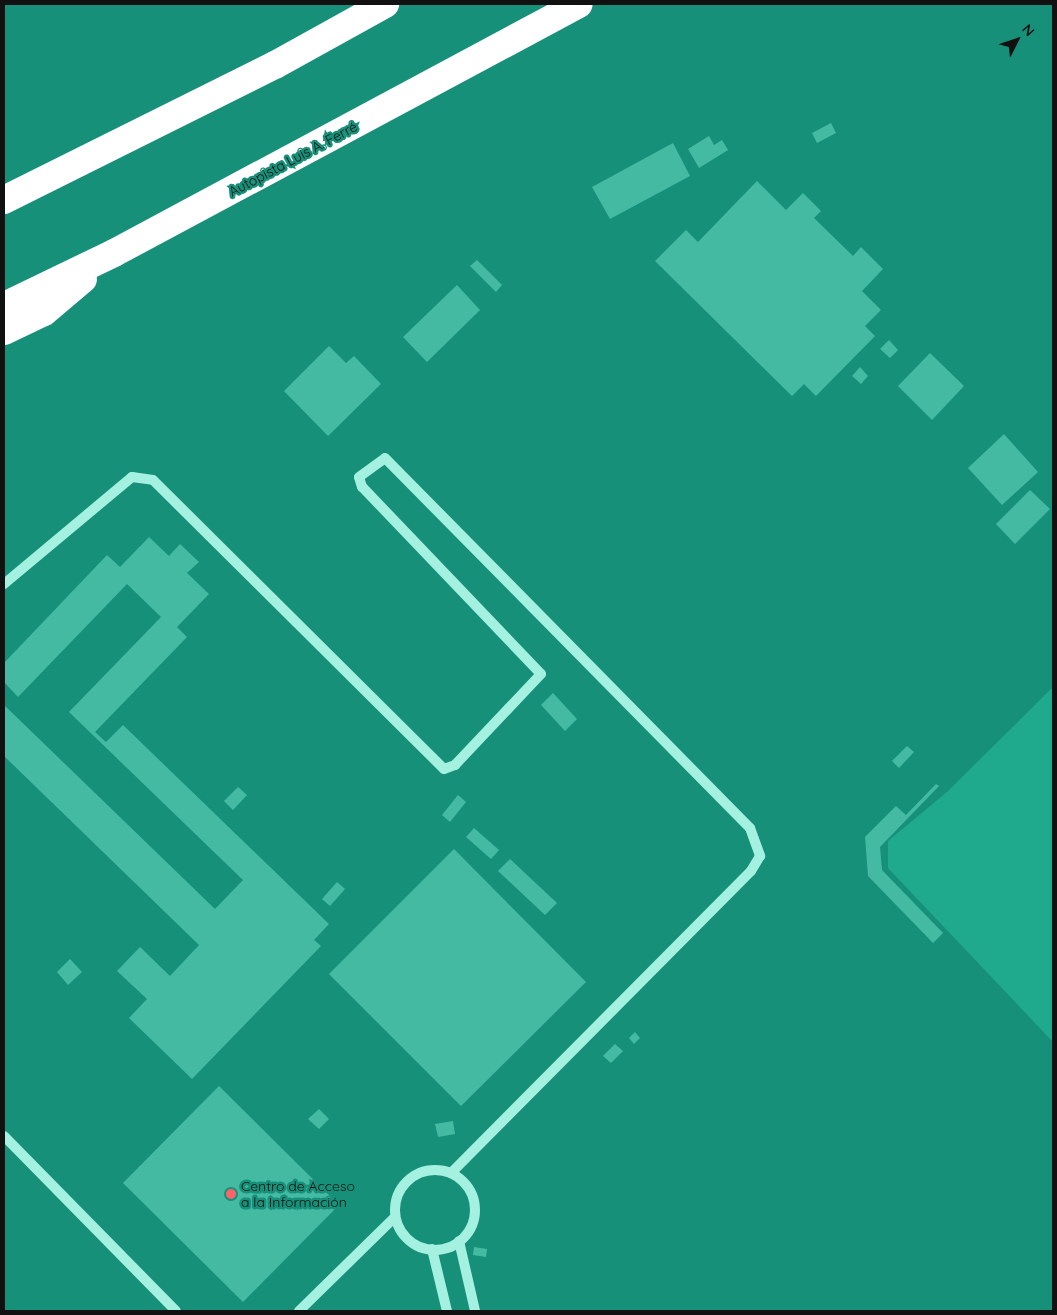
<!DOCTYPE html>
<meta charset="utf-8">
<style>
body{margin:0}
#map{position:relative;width:1057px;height:1315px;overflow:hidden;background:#17907a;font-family:Quicksand,sans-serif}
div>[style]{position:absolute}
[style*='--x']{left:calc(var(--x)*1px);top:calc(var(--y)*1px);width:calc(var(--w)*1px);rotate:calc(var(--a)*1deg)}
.green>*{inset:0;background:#1faa8e}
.building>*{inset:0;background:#44baa3}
.lane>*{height:10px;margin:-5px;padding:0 5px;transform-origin:5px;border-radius:5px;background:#a4f0e1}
.lane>.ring{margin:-5px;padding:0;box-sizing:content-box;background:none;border:10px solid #a4f0e1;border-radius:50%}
.highway>*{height:28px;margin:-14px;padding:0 14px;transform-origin:14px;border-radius:14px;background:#fff}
.dots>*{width:14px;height:14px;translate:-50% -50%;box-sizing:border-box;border:2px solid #17907a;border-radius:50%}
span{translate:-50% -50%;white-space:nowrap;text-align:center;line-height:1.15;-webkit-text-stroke:5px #17907a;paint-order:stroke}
.street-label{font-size:14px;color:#111}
.poi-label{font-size:14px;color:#111}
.left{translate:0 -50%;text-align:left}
.frame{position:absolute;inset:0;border:5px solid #111;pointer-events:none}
.north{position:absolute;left:992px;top:15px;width:50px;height:50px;-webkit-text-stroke:4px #17907a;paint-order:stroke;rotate:49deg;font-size:14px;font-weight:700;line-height:20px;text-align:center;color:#111}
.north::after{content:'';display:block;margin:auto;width:18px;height:22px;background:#111;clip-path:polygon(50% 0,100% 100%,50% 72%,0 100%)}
</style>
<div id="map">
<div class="green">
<div style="clip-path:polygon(1053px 687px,1053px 1042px,888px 868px,888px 841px,947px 792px)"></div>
</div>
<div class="building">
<div style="clip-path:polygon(831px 123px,836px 133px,817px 143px,812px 133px)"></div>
<div style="clip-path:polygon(709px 136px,714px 145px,722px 140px,728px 150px,699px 168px,688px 149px)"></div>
<div style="clip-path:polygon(673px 143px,690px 176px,610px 219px,592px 187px)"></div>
<div style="clip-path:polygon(757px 181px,786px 210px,803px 193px,821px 211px,814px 218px,853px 256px,861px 247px,883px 269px,862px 291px,881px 310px,865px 326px,875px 336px,816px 396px,804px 384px,792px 396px,655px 261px,686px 230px,698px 242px)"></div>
<div style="clip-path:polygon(477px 260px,502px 285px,496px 292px,470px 266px)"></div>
<div style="clip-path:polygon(457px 285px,480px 310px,427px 362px,403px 337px)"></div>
<div style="clip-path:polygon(889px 340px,898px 350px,890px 358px,880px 349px)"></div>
<div style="clip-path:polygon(329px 346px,346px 363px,354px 356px,381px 384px,328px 436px,284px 391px)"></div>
<div style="clip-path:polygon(930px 353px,964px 386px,932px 420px,898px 386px)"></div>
<div style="clip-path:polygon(860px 367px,868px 376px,861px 384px,852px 376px)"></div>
<div style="clip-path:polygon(1004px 434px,1038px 472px,1002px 505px,968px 468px)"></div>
<div style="clip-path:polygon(1030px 490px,1050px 509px,1015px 544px,996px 524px)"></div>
<div style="clip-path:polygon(149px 537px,169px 556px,180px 544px,199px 562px,187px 573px,209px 594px,177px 627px,187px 637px,95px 732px,106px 742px,123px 725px,329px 924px,314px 940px,321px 946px,192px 1079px,129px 1018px,147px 999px,117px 971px,140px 947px,170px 976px,199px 945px,4px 756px,4px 705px,215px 909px,243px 880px,69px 712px,161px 617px,127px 584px,18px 697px,4px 682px,4px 663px,107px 555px,120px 567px)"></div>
<div style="clip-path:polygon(553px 693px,577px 719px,565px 731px,541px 705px)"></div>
<div style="clip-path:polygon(907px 746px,914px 752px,899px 768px,892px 761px)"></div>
<div style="clip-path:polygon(936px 784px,939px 786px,880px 847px,882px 870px,943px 933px,933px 943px,868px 876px,865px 837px,896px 806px,906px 815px)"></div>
<div style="clip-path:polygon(238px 787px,247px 795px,233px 810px,224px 801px)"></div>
<div style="clip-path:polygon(458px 795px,466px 802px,450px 822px,442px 815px)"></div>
<div style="clip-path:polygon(474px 828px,499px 850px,491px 859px,466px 837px)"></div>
<div style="clip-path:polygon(454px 849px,586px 982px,461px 1106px,329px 974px)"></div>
<div style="clip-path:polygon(510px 859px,557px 903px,545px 915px,498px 871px)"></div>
<div style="clip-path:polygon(337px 882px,345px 889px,330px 906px,322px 899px)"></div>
<div style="clip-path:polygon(70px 959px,82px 972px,68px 985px,57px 972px)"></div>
<div style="clip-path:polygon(635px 1032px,640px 1038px,634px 1044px,629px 1038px)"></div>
<div style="clip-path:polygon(615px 1044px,623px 1051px,611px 1063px,603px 1056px)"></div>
<div style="clip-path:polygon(219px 1086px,339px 1205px,243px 1302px,123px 1183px)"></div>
<div style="clip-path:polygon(319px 1109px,329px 1119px,319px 1129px,308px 1119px)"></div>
<div style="clip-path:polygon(453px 1121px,455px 1134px,438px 1137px,435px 1124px)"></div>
<div style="clip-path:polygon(474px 1247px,487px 1249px,486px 1257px,473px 1255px)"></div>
</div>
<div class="lane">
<div style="--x:4;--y:584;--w:167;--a:-39.9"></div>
<div style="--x:132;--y:477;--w:21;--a:8"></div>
<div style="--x:153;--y:480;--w:410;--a:44.8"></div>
<div style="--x:444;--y:769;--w:12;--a:-20"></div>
<div style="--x:455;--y:765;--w:125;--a:-46.6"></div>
<div style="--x:541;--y:674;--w:259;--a:-133.7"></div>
<div style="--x:362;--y:487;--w:10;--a:-107"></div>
<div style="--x:359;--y:477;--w:32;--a:-36"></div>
<div style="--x:385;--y:458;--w:520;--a:45.39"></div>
<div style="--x:750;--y:828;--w:30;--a:70"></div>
<div style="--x:760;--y:856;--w:17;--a:121"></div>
<div style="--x:751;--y:871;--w:426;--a:134.8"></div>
<div style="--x:4;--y:1136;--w:245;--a:45.5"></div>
<div class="ring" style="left:395px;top:1170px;width:70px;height:70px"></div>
<div style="--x:459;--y:1241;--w:72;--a:77.1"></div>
<div style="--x:432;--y:1249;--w:64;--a:76.4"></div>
<div style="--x:299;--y:1311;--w:134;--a:-44.4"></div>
</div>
<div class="highway">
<div style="--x:4;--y:200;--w:303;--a:-26.5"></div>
<div style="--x:275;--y:65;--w:126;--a:-29"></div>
<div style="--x:4;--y:306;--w:122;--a:-25.7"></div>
<div style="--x:114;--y:253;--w:527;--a:-28.17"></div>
<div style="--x:4;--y:331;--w:44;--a:-25.4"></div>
<div style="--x:44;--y:312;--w:51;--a:-40.2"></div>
</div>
<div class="dots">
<div style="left:231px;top:1194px;background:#ff6369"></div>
</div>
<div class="street-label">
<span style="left:293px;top:159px;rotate:-28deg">Autopista Luis A. Ferré</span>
</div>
<div class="poi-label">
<span class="left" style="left:241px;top:1194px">Centro de Acceso<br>a la Información</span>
</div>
<div class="frame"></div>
<div class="north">N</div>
</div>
